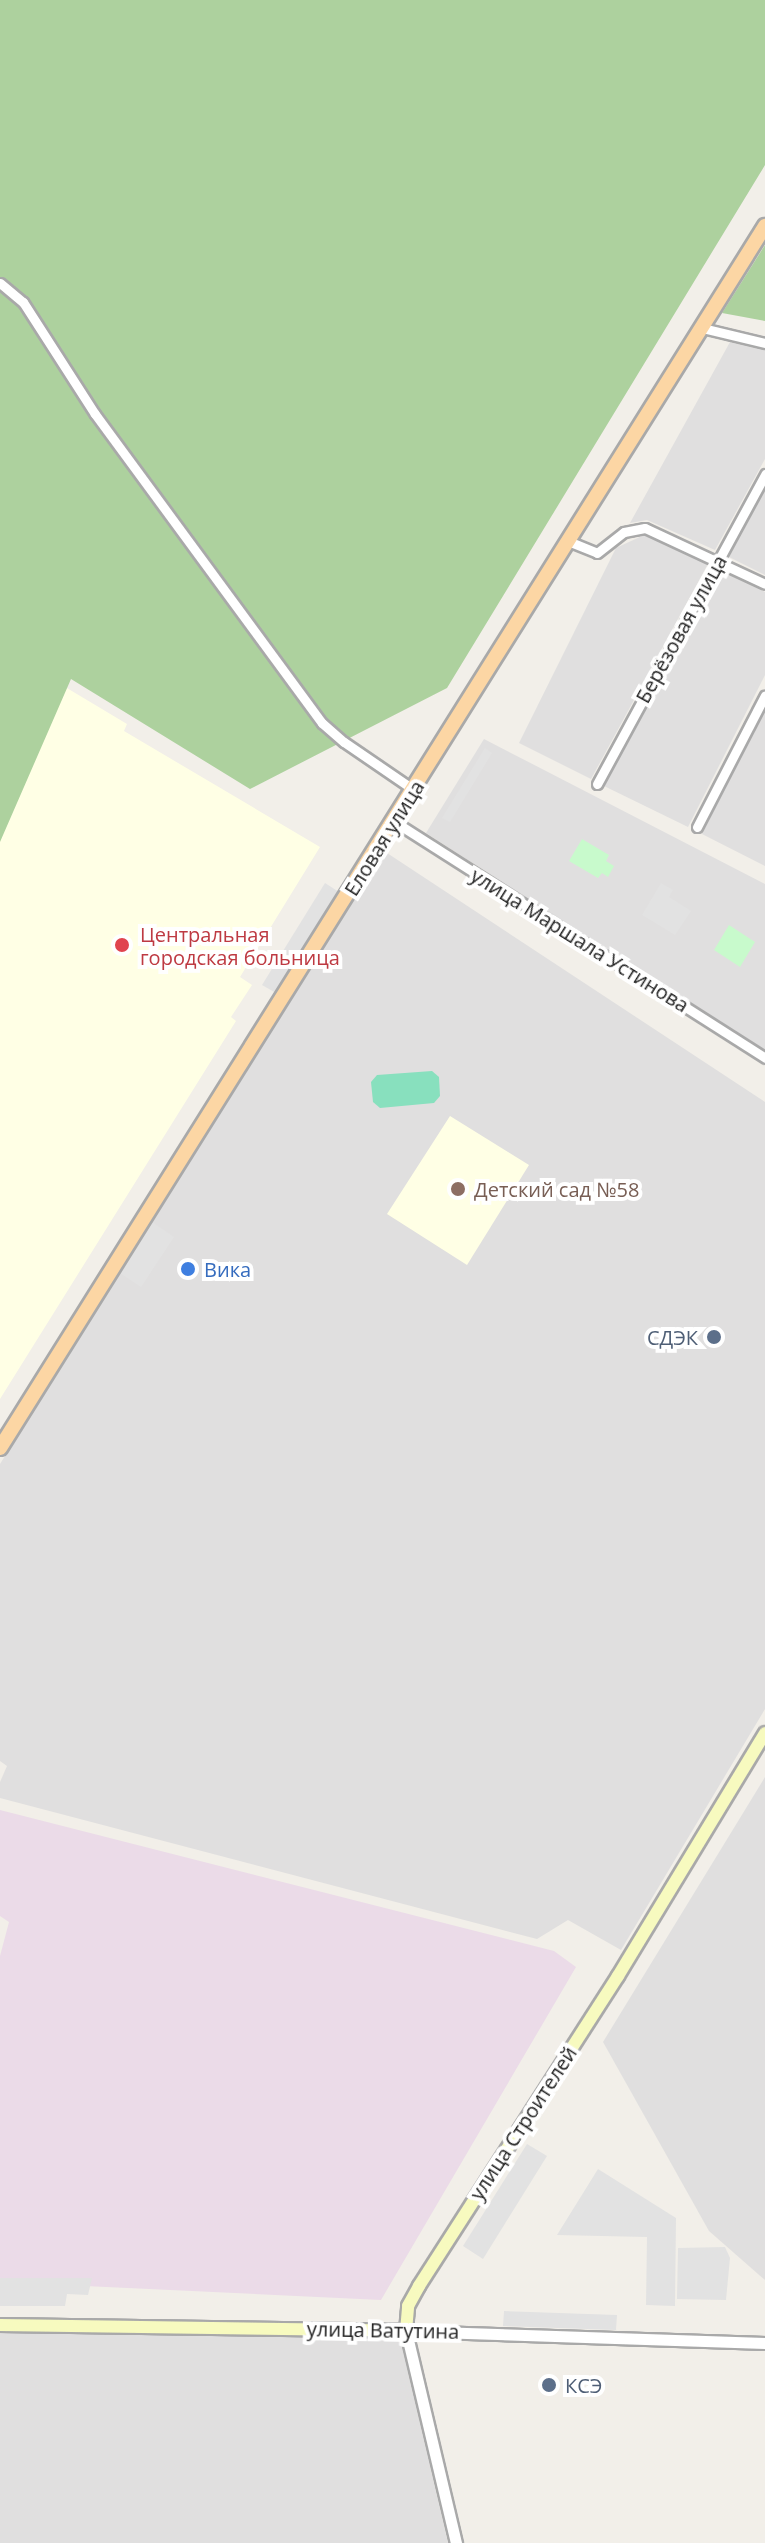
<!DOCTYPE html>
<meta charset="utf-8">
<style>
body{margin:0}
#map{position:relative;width:765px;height:2543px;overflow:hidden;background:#f2efe9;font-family:"Open Sans",sans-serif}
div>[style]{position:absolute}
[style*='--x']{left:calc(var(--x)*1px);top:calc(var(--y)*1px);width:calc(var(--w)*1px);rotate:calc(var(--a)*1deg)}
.residential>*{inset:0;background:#e0dfdf}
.industrial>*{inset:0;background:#ebdbe8}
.education>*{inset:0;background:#ffffe5}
.forest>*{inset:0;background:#add19e}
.park>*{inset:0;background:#c8facc}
.pitch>*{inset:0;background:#88e0be}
.parking>*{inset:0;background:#e2e2e2}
.roads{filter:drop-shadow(2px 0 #a9a9a9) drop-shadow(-2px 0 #a9a9a9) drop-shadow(0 2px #a9a9a9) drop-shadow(0 -2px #a9a9a9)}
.minor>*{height:9px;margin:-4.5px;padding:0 4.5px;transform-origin:4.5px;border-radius:4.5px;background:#fff}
.tertiary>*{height:11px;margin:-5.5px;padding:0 5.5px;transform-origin:5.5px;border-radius:5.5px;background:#fff}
.secondary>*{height:12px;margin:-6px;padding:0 6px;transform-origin:6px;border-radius:6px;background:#f7fabf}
.primary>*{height:14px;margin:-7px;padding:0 7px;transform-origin:7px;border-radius:7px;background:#fcd6a4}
.dots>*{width:22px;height:22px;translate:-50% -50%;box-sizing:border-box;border:4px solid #fff;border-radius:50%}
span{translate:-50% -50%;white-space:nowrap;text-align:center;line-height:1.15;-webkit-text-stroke:8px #fff;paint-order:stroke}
.street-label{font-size:20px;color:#222}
.health-label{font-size:20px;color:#be3a42}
.left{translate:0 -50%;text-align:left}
.education-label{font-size:20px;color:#785e54}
.shop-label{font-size:20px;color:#366cbe}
.service-label{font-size:20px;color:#4e5e75}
.right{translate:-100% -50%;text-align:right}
</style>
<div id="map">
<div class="residential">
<div style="clip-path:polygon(730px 342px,765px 350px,765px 459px,715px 550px,647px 520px,630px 523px)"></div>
<div style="clip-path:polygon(765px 490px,765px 575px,729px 557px)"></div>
<div style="clip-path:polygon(644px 535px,708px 564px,591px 779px,519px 743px,616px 548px)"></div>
<div style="clip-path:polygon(722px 570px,765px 592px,765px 675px,688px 827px,604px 786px)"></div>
<div style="clip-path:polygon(765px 708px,765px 866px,702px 834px)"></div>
<div style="clip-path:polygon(484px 739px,765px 884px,765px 1051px,426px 833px)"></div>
<div style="clip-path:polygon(384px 851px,765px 1102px,765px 1709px,621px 1950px,568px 1920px,537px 1939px,0 1798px,0 1782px,7px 1766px,0 1761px,0 1464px)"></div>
<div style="clip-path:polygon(765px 1777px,765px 2280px,709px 2231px,603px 2042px)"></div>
<div style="clip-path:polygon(0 2331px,400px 2338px,448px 2543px,0 2543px)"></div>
</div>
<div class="industrial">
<div style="clip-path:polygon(0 1810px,554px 1951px,576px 1967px,381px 2300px,0 2282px,0 1956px,9px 1922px,0 1916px)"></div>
</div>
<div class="education">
<div style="clip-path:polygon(0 648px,127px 724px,124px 731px,320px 847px,240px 977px,252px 985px,231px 1017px,236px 1021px,0 1399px)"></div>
<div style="clip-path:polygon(450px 1116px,529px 1165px,467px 1265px,387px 1214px)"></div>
</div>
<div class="forest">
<div style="clip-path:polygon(0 0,765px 0,765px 165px,447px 688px,250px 789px,71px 679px,0 842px)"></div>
<div style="clip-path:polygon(765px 245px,765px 321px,722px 313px)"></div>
</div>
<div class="park">
<div style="clip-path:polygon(582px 839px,609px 855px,606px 861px,614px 866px,608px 877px,602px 873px,598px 878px,569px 861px)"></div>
<div style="clip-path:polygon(729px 925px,755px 942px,740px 967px,714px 950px)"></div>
</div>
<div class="pitch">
<div style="clip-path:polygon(432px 1071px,439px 1077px,440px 1096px,434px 1103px,380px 1108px,373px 1102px,371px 1082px,377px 1075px)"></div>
</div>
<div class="parking">
<div style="clip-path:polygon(485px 748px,492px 753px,450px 822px,442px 818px)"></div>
<div style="clip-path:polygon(325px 883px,339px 892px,276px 993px,262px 985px)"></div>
<div style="clip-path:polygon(661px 883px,673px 890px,669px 897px,691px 911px,675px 935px,642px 915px)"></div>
<div style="clip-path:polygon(152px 1222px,174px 1237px,141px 1287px,120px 1273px)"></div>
<div style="clip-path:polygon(527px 2144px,547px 2156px,483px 2259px,463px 2246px)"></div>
<div style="clip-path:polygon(598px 2169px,676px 2218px,675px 2306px,646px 2305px,647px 2237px,557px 2235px)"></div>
<div style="clip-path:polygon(725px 2247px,730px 2258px,726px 2300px,677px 2299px,678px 2248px)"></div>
<div style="clip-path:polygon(0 2278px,92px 2278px,88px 2295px,67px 2294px,65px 2306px,0 2306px)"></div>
<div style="clip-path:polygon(504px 2311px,617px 2315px,616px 2330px,503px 2326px)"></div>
</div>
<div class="roads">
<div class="minor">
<div style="--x:0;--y:283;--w:30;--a:40"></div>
<div style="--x:23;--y:302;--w:133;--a:57.3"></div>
<div style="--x:95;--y:414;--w:383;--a:53.7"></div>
<div style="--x:322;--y:723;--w:29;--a:41"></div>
<div style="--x:344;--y:742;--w:85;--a:34.4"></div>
<div style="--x:702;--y:328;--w:65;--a:13.4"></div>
<div style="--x:568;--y:541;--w:31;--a:22"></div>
<div style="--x:597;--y:553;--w:34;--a:-38"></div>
<div style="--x:624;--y:532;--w:21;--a:-11"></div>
<div style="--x:645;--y:528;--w:132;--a:25"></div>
<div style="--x:597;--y:784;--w:353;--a:-61.5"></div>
<div style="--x:395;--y:822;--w:439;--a:32.5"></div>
<div style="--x:697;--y:827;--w:148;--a:-62.7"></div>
</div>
<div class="tertiary">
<div style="--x:456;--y:2543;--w:218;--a:-103.3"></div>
<div style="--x:406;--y:2331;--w:359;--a:1.9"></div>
</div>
<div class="secondary">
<div style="--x:0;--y:2325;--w:406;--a:0.8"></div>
<div style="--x:406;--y:2331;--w:25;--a:-85"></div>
<div style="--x:408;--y:2306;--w:23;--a:-61"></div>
<div style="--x:419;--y:2286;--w:368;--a:-57.3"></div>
<div style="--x:618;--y:1976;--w:284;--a:-58.8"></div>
</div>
<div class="primary">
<div style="--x:0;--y:1448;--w:1442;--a:-57.95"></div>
</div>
</div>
<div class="dots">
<div style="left:122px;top:945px;background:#e0444e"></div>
<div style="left:458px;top:1189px;background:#8d6e63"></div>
<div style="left:188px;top:1269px;background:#3f7fe0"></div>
<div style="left:714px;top:1337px;background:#5c6f8a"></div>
<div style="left:549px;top:2385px;background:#5c6f8a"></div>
</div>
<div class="street-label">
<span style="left:681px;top:629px;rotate:-61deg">Берёзовая улица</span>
<span style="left:384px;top:838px;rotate:-58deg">Еловая улица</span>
<span style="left:580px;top:940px;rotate:32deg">улица Маршала Устинова</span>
<span style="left:523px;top:2123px;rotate:-57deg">улица Строителей</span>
<span style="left:383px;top:2330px;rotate:1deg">улица Ватутина</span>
</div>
<div class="health-label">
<span class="left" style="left:140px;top:946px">Центральная<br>городская больница</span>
</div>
<div class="education-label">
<span class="left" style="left:474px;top:1189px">Детский сад №58</span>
</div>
<div class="shop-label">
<span class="left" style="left:204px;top:1269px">Вика</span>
</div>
<div class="service-label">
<span class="right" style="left:698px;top:1337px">СДЭК</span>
<span class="left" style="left:565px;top:2385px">КСЭ</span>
</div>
</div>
